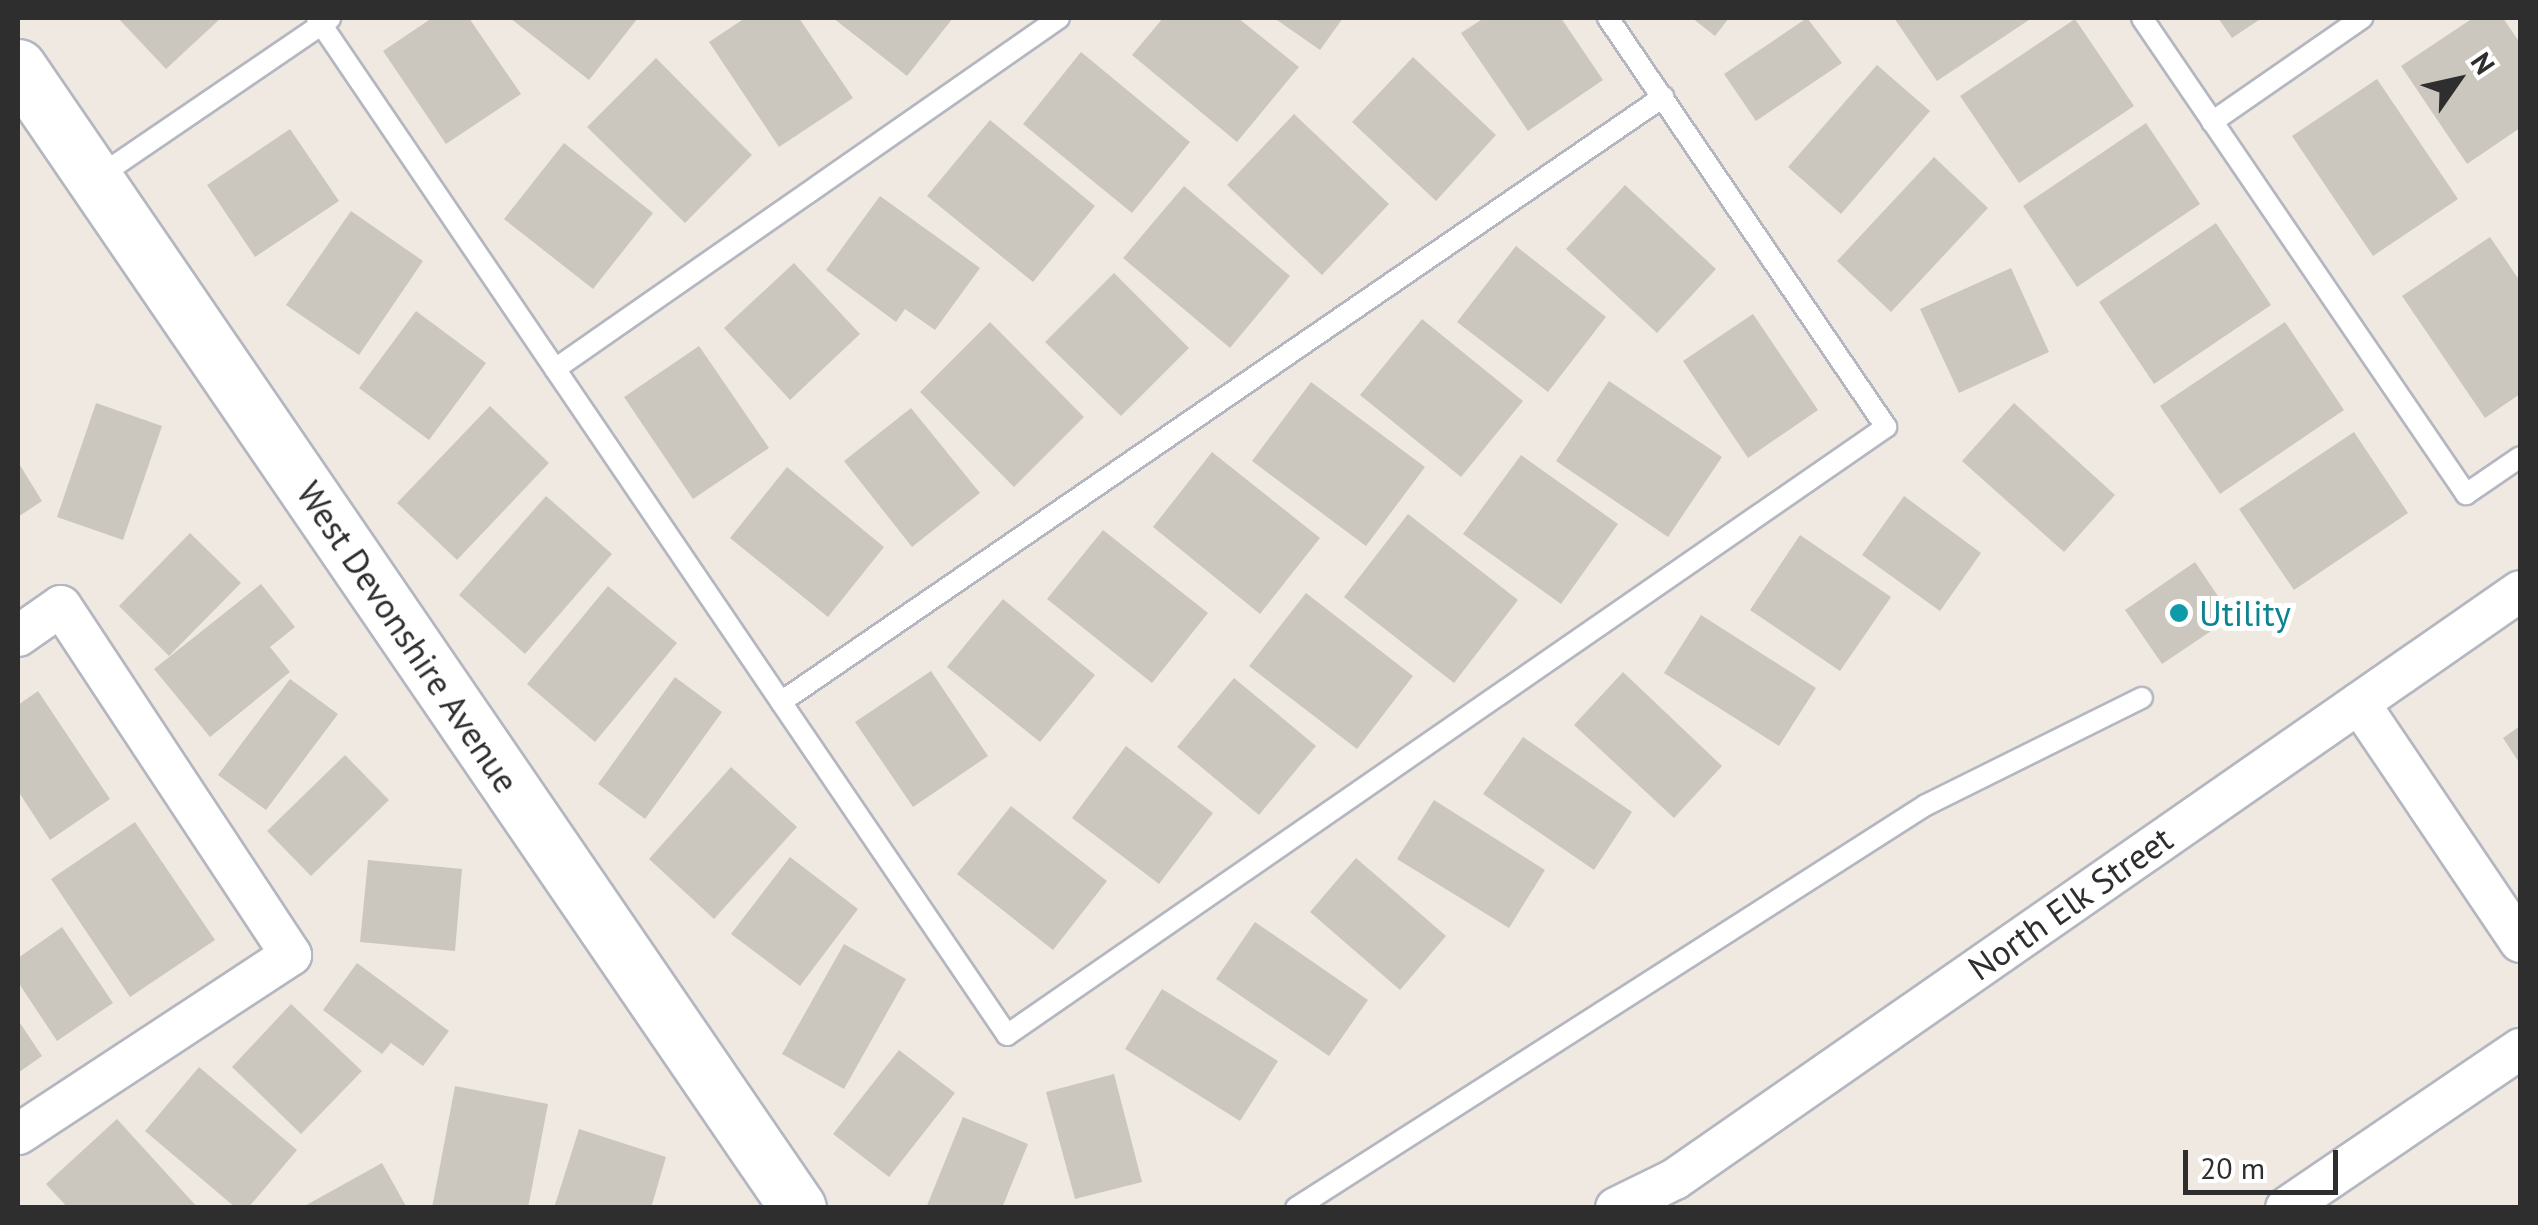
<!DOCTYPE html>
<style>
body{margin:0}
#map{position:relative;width:2538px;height:1225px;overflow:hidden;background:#efe9e1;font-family:"PT Sans",sans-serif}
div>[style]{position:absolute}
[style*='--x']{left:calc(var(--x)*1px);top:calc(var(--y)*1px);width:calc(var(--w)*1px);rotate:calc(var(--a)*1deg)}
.building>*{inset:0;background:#cbc7bf}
.roads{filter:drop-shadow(2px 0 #b4b7c1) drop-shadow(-2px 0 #b4b7c1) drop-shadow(0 2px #b4b7c1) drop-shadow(0 -2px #b4b7c1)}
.lane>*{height:20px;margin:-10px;padding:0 10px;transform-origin:10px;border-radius:10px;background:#fff}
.street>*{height:40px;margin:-20px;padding:0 20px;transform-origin:20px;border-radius:20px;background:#fff}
.secondary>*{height:55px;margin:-27.5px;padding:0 27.5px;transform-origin:27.5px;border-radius:27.5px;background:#fff}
.dots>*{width:28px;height:28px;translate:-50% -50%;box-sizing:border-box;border:5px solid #fff;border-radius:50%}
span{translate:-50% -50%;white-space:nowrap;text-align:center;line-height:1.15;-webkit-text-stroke:10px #fff;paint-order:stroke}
.culture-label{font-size:35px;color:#0d838f}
.left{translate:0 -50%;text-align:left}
.street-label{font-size:35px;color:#2e2e2e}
.frame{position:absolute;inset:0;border:20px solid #2e2e2e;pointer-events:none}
.north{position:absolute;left:2408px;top:30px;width:100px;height:100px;-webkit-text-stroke:8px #fff;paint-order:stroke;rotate:56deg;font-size:28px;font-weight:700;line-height:40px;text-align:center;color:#2e2e2e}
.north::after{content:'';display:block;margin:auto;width:35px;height:45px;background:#2e2e2e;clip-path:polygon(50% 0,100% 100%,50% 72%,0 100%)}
.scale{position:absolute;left:2183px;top:1150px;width:155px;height:45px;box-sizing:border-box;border:5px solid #2e2e2e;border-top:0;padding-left:12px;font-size:30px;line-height:35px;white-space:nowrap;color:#2e2e2e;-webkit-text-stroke:8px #fff;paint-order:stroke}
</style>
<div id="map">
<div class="building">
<div style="clip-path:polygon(118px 18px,221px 18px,166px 69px)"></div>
<div style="clip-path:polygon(432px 18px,469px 18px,521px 94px,446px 144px,383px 51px)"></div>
<div style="clip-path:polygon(510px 18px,638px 18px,589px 80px)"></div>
<div style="clip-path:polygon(745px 18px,799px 18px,853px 98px,779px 147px,709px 42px)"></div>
<div style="clip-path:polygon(833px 18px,953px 18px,907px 76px)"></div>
<div style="clip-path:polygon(1163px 18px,1238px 18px,1299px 67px,1237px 142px,1132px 55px)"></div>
<div style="clip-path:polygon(1274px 18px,1343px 18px,1320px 50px)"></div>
<div style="clip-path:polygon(1484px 18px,1561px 18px,1603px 80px,1528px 131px,1461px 33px)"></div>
<div style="clip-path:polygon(1692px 18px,1729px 18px,1715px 36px)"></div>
<div style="clip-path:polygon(1807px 18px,1842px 63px,1756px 121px,1724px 74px)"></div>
<div style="clip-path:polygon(1894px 18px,2032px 18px,1937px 81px)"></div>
<div style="clip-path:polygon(2218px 18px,2262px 18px,2232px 38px)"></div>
<div style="clip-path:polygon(2473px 18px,2503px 18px,2520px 43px,2520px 128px,2467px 164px,2401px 66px)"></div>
<div style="clip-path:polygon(2075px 19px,2134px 106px,2019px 183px,1960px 96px)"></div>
<div style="clip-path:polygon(1081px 52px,1190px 142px,1132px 213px,1023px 124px)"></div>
<div style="clip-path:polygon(1413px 57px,1496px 135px,1436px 201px,1352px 122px)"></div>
<div style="clip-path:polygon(656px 58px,752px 155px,685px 223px,587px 127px)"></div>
<div style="clip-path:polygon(1877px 65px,1930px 111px,1841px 214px,1788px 167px)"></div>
<div style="clip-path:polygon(2377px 79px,2458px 199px,2373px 256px,2292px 136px)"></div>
<div style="clip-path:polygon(1294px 114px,1389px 204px,1322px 275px,1227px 185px)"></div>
<div style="clip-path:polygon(990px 120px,1095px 206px,1033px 282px,927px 196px)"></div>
<div style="clip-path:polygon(2146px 123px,2200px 204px,2077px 287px,2023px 206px)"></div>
<div style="clip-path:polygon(290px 129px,339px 201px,255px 257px,207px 185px)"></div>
<div style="clip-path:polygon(564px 143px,653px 213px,593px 289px,504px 219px)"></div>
<div style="clip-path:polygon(1934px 157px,1988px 208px,1891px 312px,1837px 261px)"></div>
<div style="clip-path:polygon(1625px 185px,1716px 269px,1657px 333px,1566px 249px)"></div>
<div style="clip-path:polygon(1184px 186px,1290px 276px,1230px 348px,1123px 258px)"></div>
<div style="clip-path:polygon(880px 196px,980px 268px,935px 330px,905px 309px,896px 322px,826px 270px)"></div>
<div style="clip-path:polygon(351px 211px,423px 261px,359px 355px,286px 305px)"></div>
<div style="clip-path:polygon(2216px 223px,2271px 305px,2154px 384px,2099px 302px)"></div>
<div style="clip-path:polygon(2490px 237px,2520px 281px,2520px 394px,2485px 418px,2402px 296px)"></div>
<div style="clip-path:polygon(1516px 246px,1606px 317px,1548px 392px,1457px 322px)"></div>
<div style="clip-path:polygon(794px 263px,860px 334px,790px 400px,724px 328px)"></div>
<div style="clip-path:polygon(2011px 268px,2049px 352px,1959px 393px,1920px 309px)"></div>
<div style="clip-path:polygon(1114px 273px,1189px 348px,1121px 416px,1045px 342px)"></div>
<div style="clip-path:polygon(416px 311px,486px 363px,429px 440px,359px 388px)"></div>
<div style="clip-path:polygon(1753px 314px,1818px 410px,1748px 458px,1683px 361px)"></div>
<div style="clip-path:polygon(1422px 319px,1523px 401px,1461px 477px,1360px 395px)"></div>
<div style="clip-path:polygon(990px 322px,1084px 417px,1014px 487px,920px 392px)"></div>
<div style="clip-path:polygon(2285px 322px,2344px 410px,2220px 494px,2160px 406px)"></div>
<div style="clip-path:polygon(699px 346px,769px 448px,693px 499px,624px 397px)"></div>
<div style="clip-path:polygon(1609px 381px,1722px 457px,1668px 537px,1556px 461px)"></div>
<div style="clip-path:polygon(1311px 382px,1425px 467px,1366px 546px,1252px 461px)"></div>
<div style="clip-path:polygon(96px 403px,162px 426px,123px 540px,57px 517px)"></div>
<div style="clip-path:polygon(2014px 403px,2115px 495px,2064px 552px,1962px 461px)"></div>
<div style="clip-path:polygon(490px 406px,549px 463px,457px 560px,397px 503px)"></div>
<div style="clip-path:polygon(911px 408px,980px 493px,912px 547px,844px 461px)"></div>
<div style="clip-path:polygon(2354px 432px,2408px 513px,2294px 590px,2239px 509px)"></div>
<div style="clip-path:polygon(1212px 452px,1320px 538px,1260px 614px,1153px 527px)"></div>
<div style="clip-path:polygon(1521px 455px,1618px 524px,1561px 604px,1463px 534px)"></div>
<div style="clip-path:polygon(18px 462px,42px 501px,18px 517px)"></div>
<div style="clip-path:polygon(787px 467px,884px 547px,828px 617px,730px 538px)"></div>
<div style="clip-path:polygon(546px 496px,612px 554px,525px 654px,459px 595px)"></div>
<div style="clip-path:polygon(1904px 496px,1981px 553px,1940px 611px,1862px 555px)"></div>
<div style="clip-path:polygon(1408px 514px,1518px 600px,1454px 683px,1344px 597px)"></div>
<div style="clip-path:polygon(1103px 530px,1208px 613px,1152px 683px,1047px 599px)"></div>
<div style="clip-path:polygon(190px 533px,241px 583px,169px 656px,119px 606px)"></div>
<div style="clip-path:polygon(1800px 535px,1891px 597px,1840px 671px,1750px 610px)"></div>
<div style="clip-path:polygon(2195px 562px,2232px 617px,2162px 664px,2125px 610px)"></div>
<div style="clip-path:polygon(261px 584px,295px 627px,270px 647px,290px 672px,210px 737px,154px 669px)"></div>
<div style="clip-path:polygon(608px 586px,677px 643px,595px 742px,527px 684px)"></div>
<div style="clip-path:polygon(1306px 593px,1413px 676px,1357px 749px,1249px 666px)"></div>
<div style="clip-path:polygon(1003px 599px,1095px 675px,1040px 742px,947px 667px)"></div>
<div style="clip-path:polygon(1701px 615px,1816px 688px,1779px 746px,1664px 673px)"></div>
<div style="clip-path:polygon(931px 671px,988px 756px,913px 807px,855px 722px)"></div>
<div style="clip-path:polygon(1623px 672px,1722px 766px,1674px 818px,1574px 725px)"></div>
<div style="clip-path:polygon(675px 677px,722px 712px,645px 819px,598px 784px)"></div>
<div style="clip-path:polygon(1234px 678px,1316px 746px,1259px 815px,1177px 747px)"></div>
<div style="clip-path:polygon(290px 679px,338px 714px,266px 810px,218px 775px)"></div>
<div style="clip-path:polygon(38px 691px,110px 799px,50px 840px,18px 791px,18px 705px)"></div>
<div style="clip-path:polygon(2520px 726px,2520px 764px,2503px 738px)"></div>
<div style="clip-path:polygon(1523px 737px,1632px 812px,1594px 870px,1483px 794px)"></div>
<div style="clip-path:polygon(1126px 746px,1213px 813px,1159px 884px,1072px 818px)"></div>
<div style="clip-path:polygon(345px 755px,389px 800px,311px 876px,267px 831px)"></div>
<div style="clip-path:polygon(731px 767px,797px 827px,714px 919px,649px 859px)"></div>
<div style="clip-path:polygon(1434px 800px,1545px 870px,1509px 928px,1397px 859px)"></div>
<div style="clip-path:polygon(1011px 806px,1107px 881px,1053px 950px,957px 874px)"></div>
<div style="clip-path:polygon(135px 822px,215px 940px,130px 997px,51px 879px)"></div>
<div style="clip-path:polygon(790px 857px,858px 909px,800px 986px,731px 934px)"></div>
<div style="clip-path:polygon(1356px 858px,1446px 936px,1400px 990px,1310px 912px)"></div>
<div style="clip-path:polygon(368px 860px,462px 869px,455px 951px,360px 942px)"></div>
<div style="clip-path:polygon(1255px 922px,1368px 1000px,1329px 1056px,1216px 979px)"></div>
<div style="clip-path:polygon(62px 927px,113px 1003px,57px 1041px,18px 982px,18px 958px)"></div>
<div style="clip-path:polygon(844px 944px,906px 979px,844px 1089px,782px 1054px)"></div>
<div style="clip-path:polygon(357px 963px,449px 1031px,423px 1066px,391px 1043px,382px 1054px,323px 1010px)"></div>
<div style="clip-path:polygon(1162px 989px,1278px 1061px,1240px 1121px,1125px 1049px)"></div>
<div style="clip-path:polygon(291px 1004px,362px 1071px,301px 1134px,232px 1067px)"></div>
<div style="clip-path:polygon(18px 1020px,42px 1056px,18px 1073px)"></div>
<div style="clip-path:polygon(899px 1050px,955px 1093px,889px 1177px,833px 1134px)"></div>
<div style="clip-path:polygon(199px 1067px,297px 1150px,248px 1208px,236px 1208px,145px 1131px)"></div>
<div style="clip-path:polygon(1114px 1074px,1142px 1182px,1075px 1199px,1046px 1092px)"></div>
<div style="clip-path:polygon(455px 1086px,548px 1104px,528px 1208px,432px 1208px)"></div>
<div style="clip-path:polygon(963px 1117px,1028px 1144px,1002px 1208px,926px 1208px)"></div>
<div style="clip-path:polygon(117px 1119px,198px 1208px,68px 1208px,46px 1184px)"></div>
<div style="clip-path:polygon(579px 1129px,666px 1157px,651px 1208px,554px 1208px)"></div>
<div style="clip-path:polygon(382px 1163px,407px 1208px,301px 1208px)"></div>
</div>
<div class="roads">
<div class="lane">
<div style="--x:317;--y:18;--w:1229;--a:55.84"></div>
<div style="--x:1007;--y:1035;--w:1069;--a:-34.67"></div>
<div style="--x:1886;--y:427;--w:495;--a:-124.2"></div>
<div style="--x:2142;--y:18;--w:576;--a:55.76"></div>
<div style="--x:2466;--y:494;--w:65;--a:-34.4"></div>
<div style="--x:2212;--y:122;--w:183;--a:-34.7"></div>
<div style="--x:98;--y:177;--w:281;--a:-34.3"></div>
<div style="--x:555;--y:369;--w:614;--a:-34.85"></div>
<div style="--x:781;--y:702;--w:1070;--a:-34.45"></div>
<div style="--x:1296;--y:1208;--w:748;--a:-32.61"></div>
<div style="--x:1926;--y:805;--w:241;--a:-26.4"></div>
</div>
<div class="street">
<div style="--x:18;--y:636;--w:52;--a:-34.9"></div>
<div style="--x:61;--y:606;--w:418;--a:56.6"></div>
<div style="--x:291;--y:955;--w:326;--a:146.7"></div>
<div style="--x:2359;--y:703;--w:288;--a:56"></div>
<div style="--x:1616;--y:1208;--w:66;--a:-26.2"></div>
<div style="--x:1675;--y:1179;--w:1029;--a:-34.83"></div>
<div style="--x:2286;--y:1208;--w:283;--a:-34.2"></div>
</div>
<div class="secondary">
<div style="--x:18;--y:67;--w:1382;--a:55.64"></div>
</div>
</div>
<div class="dots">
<div style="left:2179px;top:613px;background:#0f9aa8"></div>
</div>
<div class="culture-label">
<span class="left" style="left:2199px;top:613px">Utility</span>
</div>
<div class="street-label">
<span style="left:408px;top:637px;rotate:56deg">West Devonshire Avenue</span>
<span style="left:2070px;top:903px;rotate:-35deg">North Elk Street</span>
</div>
<div class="frame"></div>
<div class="north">N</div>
<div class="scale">20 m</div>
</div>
